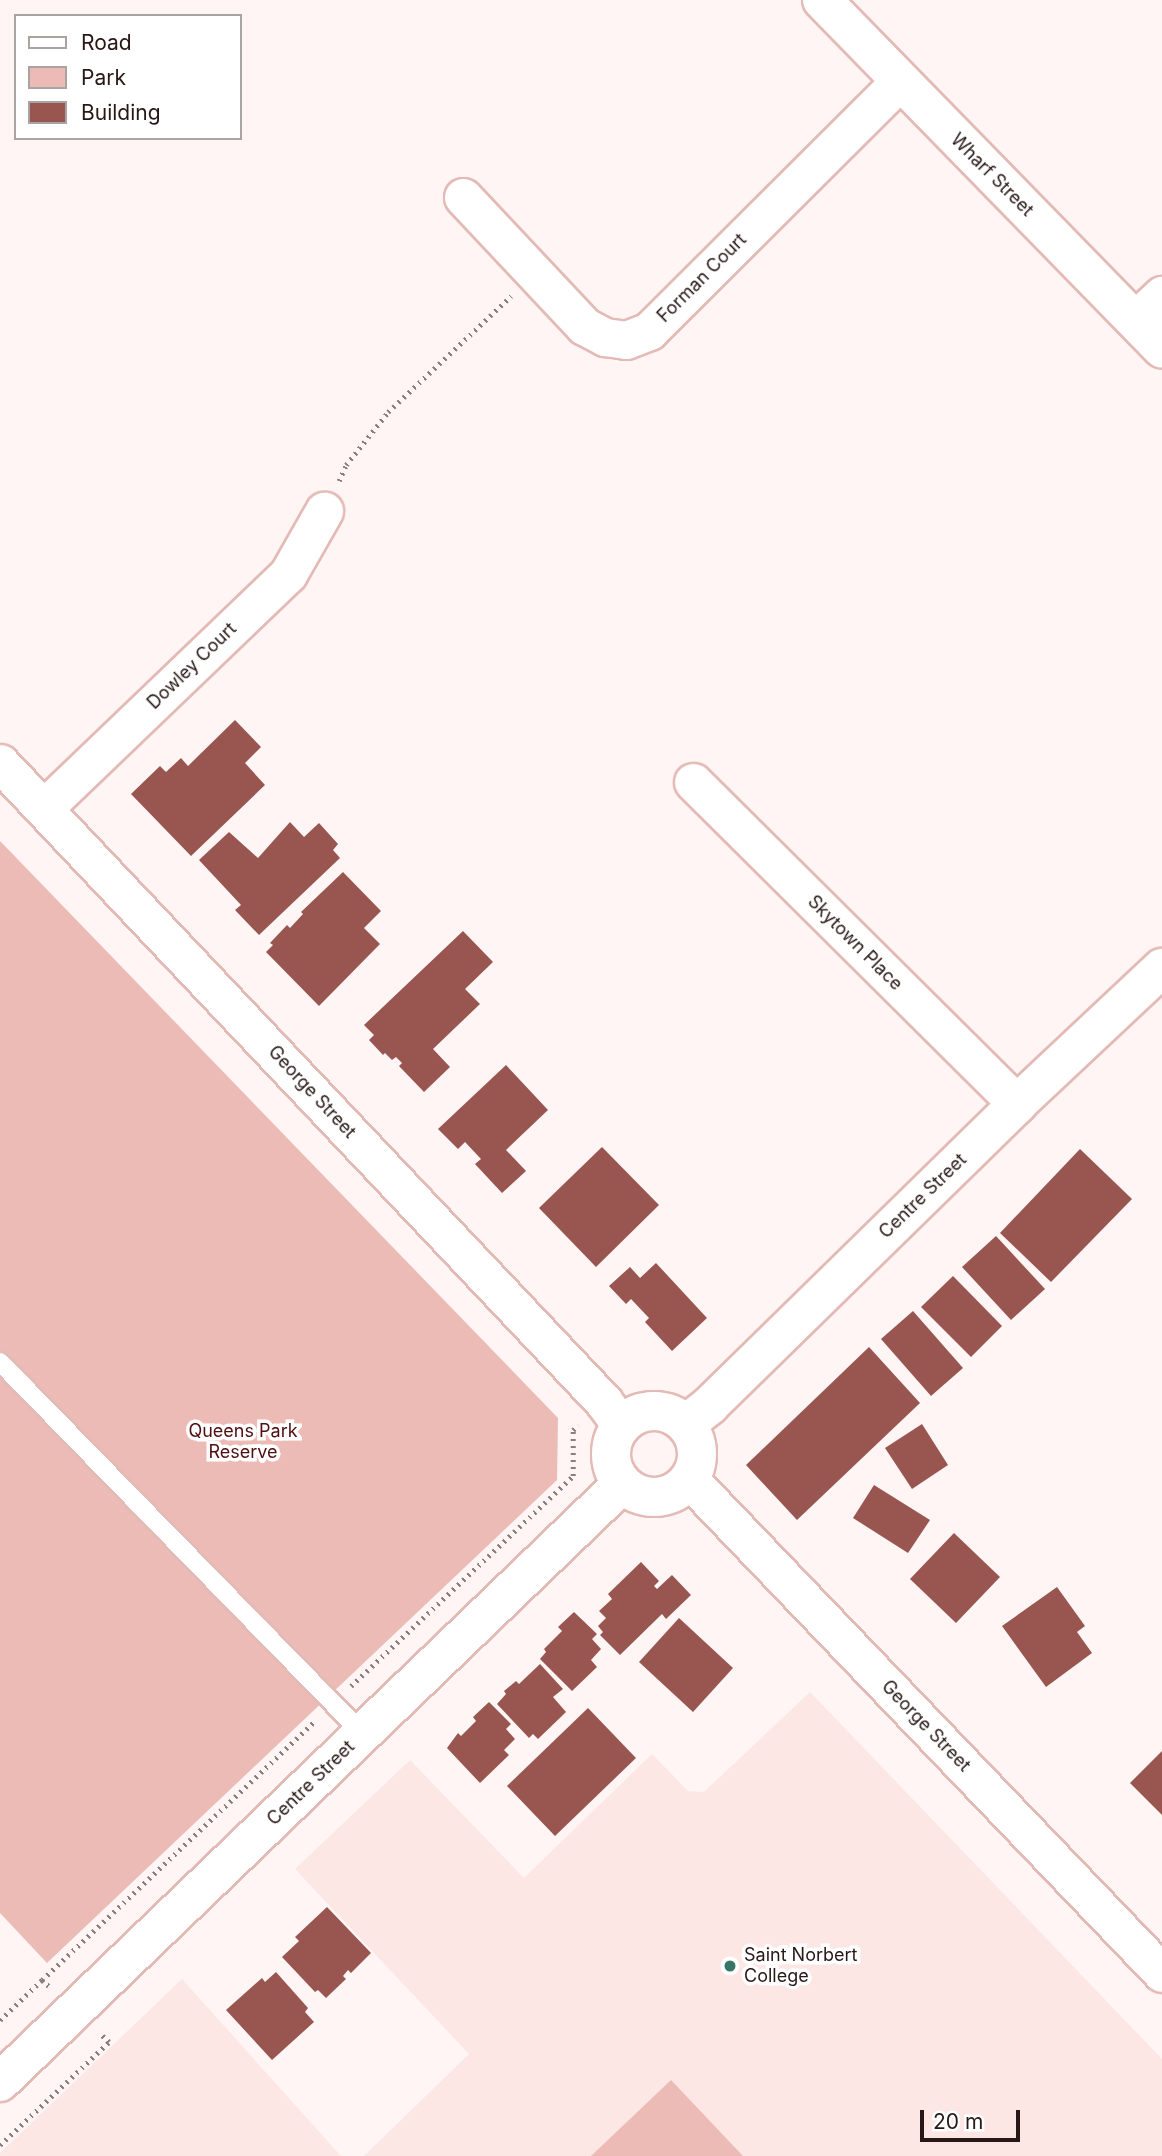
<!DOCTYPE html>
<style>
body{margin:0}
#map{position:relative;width:1162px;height:2156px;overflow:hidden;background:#fef5f4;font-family:Inter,sans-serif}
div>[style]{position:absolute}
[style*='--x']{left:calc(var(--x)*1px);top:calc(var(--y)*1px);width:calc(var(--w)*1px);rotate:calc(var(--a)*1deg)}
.built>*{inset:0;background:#fce7e4}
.green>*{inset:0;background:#ecbbb6}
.building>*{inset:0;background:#995650}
.path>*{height:4.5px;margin-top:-2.25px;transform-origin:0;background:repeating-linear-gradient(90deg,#8b7f7d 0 2px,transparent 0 7px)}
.roads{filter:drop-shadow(2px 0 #e3bab5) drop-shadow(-2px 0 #e3bab5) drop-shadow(0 2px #e3bab5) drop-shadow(0 -2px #e3bab5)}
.service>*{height:18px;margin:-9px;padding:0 9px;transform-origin:9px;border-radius:9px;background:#fff}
.minor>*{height:37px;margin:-18.5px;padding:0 18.5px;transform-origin:18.5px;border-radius:18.5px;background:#fff}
.tertiary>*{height:38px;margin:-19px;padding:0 19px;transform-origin:19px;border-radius:19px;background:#fff}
.tertiary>.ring{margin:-19px;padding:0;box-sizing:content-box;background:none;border:38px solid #fff;border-radius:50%}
.dots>*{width:19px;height:19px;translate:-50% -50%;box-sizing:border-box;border:4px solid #fff;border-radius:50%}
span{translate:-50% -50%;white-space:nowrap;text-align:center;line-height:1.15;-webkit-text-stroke:7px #fff;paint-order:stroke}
.street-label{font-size:18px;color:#271816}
.park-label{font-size:18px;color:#4f0e0f}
.poi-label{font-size:18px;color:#271816}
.left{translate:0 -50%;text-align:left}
.legend{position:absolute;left:14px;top:14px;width:228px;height:126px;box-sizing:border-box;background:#fff;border:2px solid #a9a3a2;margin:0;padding:9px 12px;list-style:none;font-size:21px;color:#271816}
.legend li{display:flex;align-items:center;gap:14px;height:35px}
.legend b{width:35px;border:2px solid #a9a3a2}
.scale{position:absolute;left:920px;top:2110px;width:100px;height:32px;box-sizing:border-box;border:4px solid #271816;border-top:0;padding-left:9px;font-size:21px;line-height:24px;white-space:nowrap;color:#271816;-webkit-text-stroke:5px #fff;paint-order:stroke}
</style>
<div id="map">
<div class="built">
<div style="clip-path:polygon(810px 1692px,1162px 2059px,1162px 2156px,364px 2156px,469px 2054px,295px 1869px,410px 1760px,524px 1878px,652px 1754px,688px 1791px,704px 1792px)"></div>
<div style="clip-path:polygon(182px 1979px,341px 2156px,0 2156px,0 2153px)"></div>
</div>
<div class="green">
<div style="clip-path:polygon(0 841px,558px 1418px,557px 1480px,47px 1963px,0 1913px)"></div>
<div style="clip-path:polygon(671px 2080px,743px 2156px,591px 2156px)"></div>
</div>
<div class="building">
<div style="clip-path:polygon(235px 720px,261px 747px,245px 763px,265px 785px,191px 856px,131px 794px,160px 766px,166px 772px,181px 758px,188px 766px)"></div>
<div style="clip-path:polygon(290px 822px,304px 837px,319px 823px,338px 844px,333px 850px,340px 858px,259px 935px,235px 910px,241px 905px,199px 860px,229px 832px,258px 858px)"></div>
<div style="clip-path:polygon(343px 872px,381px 911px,364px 928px,380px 944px,319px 1006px,266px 952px,273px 945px,270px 943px,287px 925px,290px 928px,303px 914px,301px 912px)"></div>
<div style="clip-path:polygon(463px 931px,493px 962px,465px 989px,480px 1004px,433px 1049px,450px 1067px,424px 1092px,399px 1066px,402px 1063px,396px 1057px,392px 1060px,385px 1053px,383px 1055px,369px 1040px,374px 1035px,364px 1025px)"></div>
<div style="clip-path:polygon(506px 1065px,548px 1110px,506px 1150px,526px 1171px,502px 1193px,475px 1164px,481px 1159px,465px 1142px,458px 1149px,438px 1129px)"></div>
<div style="clip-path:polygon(602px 1147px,659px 1205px,596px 1267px,539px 1208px)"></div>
<div style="clip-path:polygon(1080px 1149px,1132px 1199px,1051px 1282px,1000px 1233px)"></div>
<div style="clip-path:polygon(996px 1236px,1045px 1289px,1011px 1320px,962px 1267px)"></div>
<div style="clip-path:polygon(656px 1263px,707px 1318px,672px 1351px,645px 1322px,649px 1318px,631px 1299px,626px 1304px,609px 1286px,630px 1267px,640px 1278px)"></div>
<div style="clip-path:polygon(953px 1276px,1002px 1326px,971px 1357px,921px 1307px)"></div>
<div style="clip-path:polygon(913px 1311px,963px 1368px,931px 1396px,881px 1339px)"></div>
<div style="clip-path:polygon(869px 1347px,920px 1403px,797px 1520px,746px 1465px)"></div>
<div style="clip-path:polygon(922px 1424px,948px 1465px,912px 1489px,885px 1448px)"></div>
<div style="clip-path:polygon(874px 1485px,930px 1520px,908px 1553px,853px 1518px)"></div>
<div style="clip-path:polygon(954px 1533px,1000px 1577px,956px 1623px,910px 1579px)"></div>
<div style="clip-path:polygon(641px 1562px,659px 1581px,654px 1586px,657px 1589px,672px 1575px,691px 1595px,666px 1619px,662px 1614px,620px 1655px,600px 1635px,603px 1632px,598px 1626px,606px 1618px,599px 1611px,612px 1599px,608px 1594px)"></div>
<div style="clip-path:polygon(1057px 1587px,1085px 1626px,1077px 1632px,1092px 1653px,1046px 1687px,1002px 1626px)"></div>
<div style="clip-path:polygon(574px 1612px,597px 1634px,592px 1639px,601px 1649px,591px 1660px,597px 1667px,572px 1691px,540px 1659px,546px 1652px,544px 1649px,562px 1631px,558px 1627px)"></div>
<div style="clip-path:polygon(679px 1618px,733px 1668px,693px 1712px,639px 1662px)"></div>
<div style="clip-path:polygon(540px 1664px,563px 1689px,553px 1697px,566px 1712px,538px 1739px,533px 1734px,529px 1738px,497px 1704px,506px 1694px,504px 1691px,516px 1681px,519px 1684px)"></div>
<div style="clip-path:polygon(489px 1702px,511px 1724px,506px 1729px,515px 1739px,504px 1750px,509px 1755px,480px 1783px,447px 1748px,458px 1733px,461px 1736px,476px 1721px,473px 1717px)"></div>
<div style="clip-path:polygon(588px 1708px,636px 1758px,555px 1836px,507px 1786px)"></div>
<div style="clip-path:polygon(1162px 1751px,1162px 1815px,1130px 1783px)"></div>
<div style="clip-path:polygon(327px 1907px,371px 1953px,351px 1973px,348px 1970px,343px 1976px,346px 1979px,326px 1998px,318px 1990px,315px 1992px,282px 1957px,299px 1941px,295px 1937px)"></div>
<div style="clip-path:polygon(276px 1972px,308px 2008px,305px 2012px,314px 2022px,272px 2060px,226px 2010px,262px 1978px,265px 1982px)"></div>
</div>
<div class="path">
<div style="--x:339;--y:481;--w:17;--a:-66"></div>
<div style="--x:346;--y:465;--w:68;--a:-51.6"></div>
<div style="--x:388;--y:412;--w:169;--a:-43.3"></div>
<div style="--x:351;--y:1686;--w:306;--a:-43.4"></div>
<div style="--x:573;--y:1476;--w:46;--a:-90"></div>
<div style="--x:573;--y:1430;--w:7;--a:-45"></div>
<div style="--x:42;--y:1980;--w:376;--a:-43.5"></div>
<div style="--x:0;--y:2020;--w:58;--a:-43.6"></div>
<div style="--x:42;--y:1980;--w:9;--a:41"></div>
<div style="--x:0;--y:2145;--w:150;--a:-43.4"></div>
<div style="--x:109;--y:2042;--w:13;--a:-138"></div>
</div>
<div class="roads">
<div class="service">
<div style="--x:0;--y:1362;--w:520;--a:45.7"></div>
</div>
<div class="minor">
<div style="--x:463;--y:197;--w:177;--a:46.8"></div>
<div style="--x:584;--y:326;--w:24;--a:28"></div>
<div style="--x:605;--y:337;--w:21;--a:8"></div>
<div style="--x:626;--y:340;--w:25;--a:-21"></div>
<div style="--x:649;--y:331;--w:354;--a:-44.9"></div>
<div style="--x:1135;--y:320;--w:37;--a:-43"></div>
<div style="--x:0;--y:763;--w:879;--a:46.61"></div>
<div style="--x:604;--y:1402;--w:29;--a:54"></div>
<div style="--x:693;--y:782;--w:457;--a:44.8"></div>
<div style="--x:44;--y:808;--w:338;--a:-43.8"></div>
<div style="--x:288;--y:574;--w:73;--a:-60.3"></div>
<div style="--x:689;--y:1479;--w:684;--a:46.24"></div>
</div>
<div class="tertiary">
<div style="--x:822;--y:0;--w:487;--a:45.7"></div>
<div class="ring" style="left:611px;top:1411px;width:48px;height:48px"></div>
<div style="--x:686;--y:1424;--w:31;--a:-38"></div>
<div style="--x:710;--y:1405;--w:430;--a:-44.4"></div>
<div style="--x:1017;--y:1104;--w:199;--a:-43.2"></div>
<div style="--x:0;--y:2082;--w:863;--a:-43.87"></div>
</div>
</div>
<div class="dots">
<div style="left:730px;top:1966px;background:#357667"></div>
</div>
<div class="street-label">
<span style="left:992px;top:175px;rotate:45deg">Wharf Street</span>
<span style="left:702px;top:278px;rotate:-45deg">Forman Court</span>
<span style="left:192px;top:666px;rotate:-44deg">Dowley Court</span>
<span style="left:855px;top:943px;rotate:45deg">Skytown Place</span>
<span style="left:312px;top:1092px;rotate:47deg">George Street</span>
<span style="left:923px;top:1196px;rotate:-44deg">Centre Street</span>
<span style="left:926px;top:1726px;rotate:46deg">George Street</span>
<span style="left:311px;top:1783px;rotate:-44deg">Centre Street</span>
</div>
<div class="park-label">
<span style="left:243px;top:1442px">Queens Park<br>Reserve</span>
</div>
<div class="poi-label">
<span class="left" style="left:744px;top:1966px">Saint Norbert<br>College</span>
</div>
<ul class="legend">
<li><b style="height:9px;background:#fff"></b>Road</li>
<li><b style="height:19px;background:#ecbbb6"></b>Park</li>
<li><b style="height:19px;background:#995650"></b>Building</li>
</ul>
<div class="scale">20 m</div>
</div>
